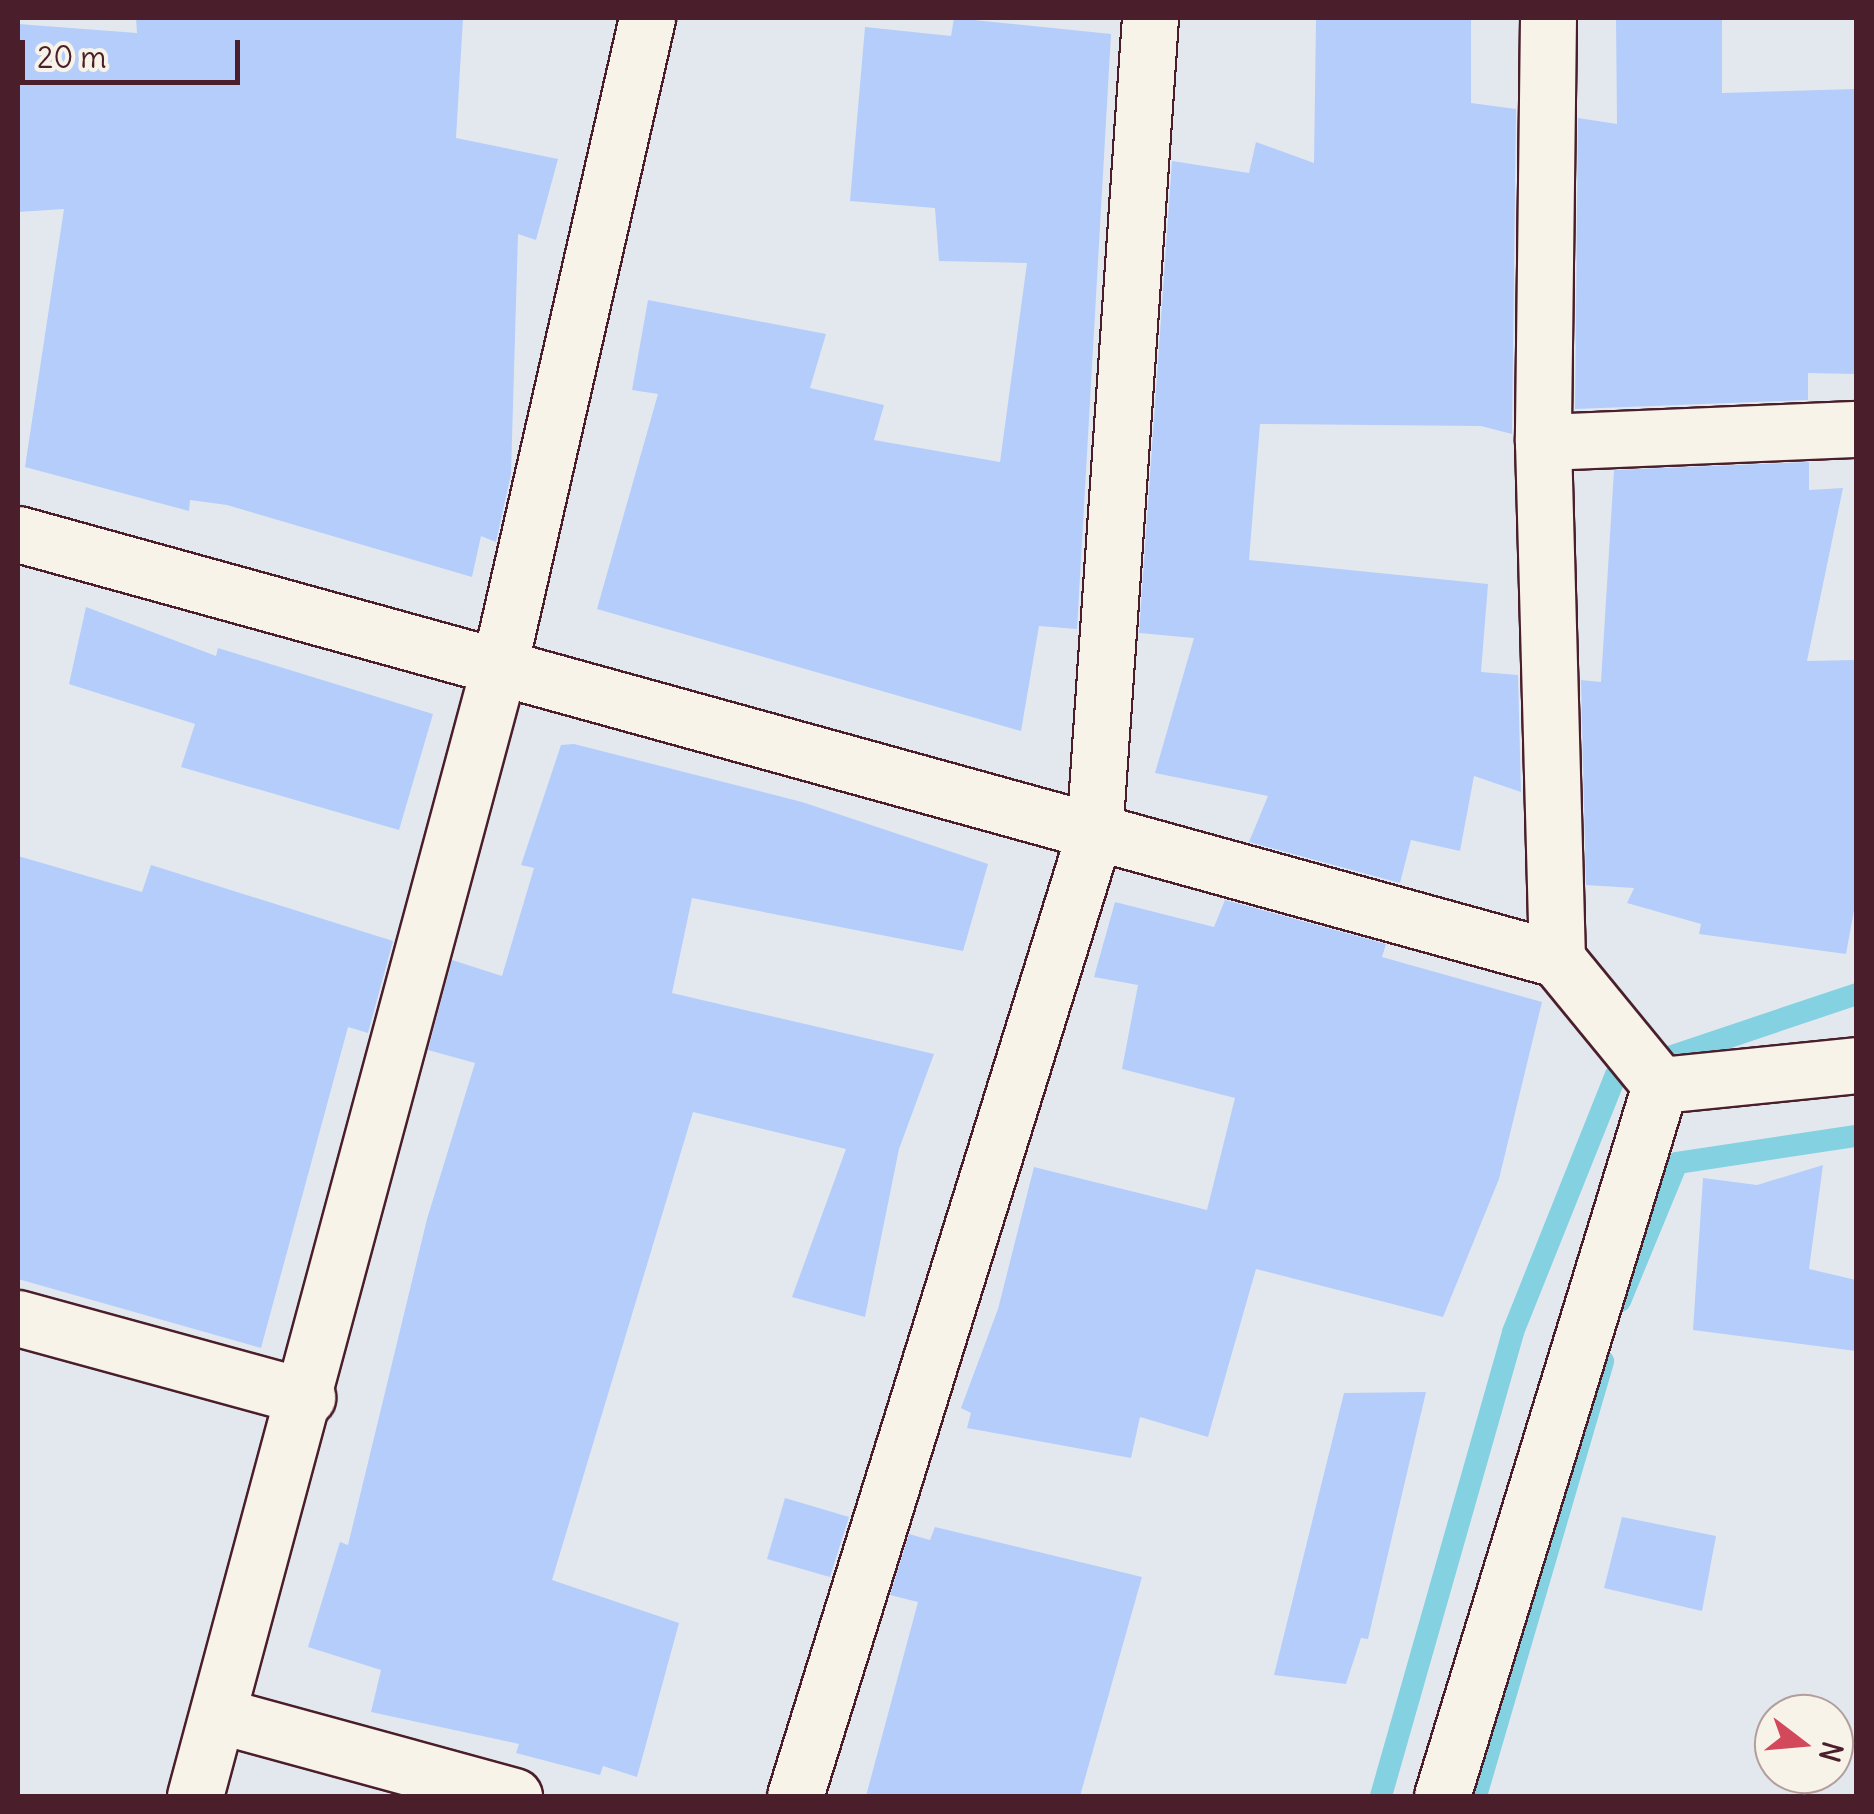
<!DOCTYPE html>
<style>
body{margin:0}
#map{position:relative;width:1874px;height:1814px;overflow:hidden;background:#e3e8ee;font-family:Delius,sans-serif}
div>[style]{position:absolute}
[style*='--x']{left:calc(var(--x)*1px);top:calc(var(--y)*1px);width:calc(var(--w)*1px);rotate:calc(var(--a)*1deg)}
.stream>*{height:22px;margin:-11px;padding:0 11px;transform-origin:11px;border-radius:11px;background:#84d2e1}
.building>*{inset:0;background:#b5cdfb}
.roads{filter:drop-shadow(2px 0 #4a1f2b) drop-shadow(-2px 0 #4a1f2b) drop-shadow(0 2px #4a1f2b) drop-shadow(0 -2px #4a1f2b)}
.minor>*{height:55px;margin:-27.5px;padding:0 27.5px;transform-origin:27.5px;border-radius:27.5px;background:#f7f3e8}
span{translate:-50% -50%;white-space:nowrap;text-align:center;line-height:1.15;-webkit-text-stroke:8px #f7f3e8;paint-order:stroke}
.frame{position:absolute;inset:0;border:20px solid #4a1f2b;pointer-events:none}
.north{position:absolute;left:1754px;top:1694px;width:100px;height:100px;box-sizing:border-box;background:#f7f3e8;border:2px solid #b29e9c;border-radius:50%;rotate:106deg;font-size:28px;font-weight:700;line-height:40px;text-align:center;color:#4a1f2b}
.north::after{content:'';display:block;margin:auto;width:35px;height:45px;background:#d1495b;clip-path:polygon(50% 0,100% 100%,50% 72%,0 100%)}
.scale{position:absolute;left:20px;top:40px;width:220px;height:45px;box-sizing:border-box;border:5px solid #4a1f2b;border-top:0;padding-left:12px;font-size:30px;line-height:35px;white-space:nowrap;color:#4a1f2b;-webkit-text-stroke:8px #f7f3e8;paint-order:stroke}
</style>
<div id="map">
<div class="stream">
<div style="--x:1620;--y:1301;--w:149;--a:-67.6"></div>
<div style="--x:1677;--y:1163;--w:181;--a:-8.6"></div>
<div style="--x:1381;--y:1796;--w:482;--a:-74.1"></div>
<div style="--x:1513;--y:1332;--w:277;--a:-68.2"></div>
<div style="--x:1616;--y:1075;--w:253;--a:-18.6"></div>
<div style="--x:1476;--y:1796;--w:453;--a:-73.7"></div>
</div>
<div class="building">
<div style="clip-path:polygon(136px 18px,463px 18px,456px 138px,558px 159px,536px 240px,518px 234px,511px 474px,496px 542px,481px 536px,472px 577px,227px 505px,190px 500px,189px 511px,25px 467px,64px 209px,18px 212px,18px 24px,137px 33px)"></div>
<div style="clip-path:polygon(954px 18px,1111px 34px,1077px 629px,1039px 626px,1021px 731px,597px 609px,658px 394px,632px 390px,648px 300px,826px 334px,810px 388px,884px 405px,874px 440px,1000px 462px,1027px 263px,939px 261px,935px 208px,850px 201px,865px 27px,951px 36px)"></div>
<div style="clip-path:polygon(1316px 18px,1471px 18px,1471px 103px,1516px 109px,1512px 434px,1481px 426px,1260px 424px,1249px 560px,1488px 584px,1481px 672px,1518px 675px,1521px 792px,1474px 776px,1460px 851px,1411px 840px,1400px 883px,1249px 842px,1268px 796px,1155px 773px,1194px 638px,1139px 633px,1172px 161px,1249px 173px,1256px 142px,1314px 163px)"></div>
<div style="clip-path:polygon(1616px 18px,1722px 18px,1722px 93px,1856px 89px,1856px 374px,1808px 373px,1808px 400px,1575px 409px,1578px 118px,1617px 124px)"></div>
<div style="clip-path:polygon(1809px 462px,1809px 490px,1843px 488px,1807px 661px,1856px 660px,1856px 899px,1846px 954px,1699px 934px,1701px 924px,1627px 903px,1634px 888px,1586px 885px,1581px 680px,1601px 682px,1614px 470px)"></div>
<div style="clip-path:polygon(86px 607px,216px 656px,218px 648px,433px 714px,399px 830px,181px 767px,195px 724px,69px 684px)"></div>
<div style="clip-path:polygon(574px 744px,802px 802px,988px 864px,963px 951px,692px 898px,672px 993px,934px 1054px,899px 1149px,865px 1317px,792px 1297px,846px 1149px,693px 1112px,552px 1580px,679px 1623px,637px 1777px,603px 1766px,600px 1775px,516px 1753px,519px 1744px,371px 1712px,381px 1670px,308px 1647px,340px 1542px,348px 1545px,427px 1219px,475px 1063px,428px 1050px,452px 960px,502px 976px,534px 868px,521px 865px,561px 745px)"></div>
<div style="clip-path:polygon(18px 856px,142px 892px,151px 865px,393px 941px,368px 1033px,348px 1027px,261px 1348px,18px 1279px)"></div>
<div style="clip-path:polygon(1225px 900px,1386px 944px,1382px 957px,1542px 1002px,1499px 1179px,1443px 1317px,1256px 1269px,1208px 1437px,1140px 1417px,1131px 1458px,967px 1428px,971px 1413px,961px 1408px,998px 1309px,1034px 1167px,1207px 1210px,1235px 1098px,1122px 1069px,1138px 985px,1094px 977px,1115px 902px,1214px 927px)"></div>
<div style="clip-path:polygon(1823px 1165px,1809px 1269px,1856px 1280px,1856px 1351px,1693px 1330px,1703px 1178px,1757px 1185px)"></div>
<div style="clip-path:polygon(1426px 1392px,1368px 1639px,1361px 1638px,1346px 1684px,1274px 1675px,1344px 1393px)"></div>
<div style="clip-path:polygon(785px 1498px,849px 1517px,830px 1577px,767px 1559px)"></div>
<div style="clip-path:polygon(1622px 1517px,1716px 1536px,1702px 1611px,1604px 1588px)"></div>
<div style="clip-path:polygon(935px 1527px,1142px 1577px,1080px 1796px,866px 1796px,918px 1602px,890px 1595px,909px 1534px,930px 1540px)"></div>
</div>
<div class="roads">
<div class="minor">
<div style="--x:1548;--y:18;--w:424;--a:90.7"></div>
<div style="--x:1543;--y:442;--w:517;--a:88.45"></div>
<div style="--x:1543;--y:442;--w:313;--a:-2.4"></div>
<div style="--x:18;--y:534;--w:1597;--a:15.44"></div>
<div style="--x:1557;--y:959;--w:163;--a:50.7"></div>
<div style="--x:1660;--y:1085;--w:197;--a:-5.8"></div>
<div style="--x:18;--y:1318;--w:300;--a:15.3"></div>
<div style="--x:218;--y:1715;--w:307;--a:15.3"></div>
<div style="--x:195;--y:1796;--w:1169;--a:-74.93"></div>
<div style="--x:499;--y:667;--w:666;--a:-77.15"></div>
<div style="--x:795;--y:1796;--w:1006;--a:-72.72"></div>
<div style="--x:1094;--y:835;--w:819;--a:-86.08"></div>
<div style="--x:1442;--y:1796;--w:744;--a:-72.95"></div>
</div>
</div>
<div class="frame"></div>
<div class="north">N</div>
<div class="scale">20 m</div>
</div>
